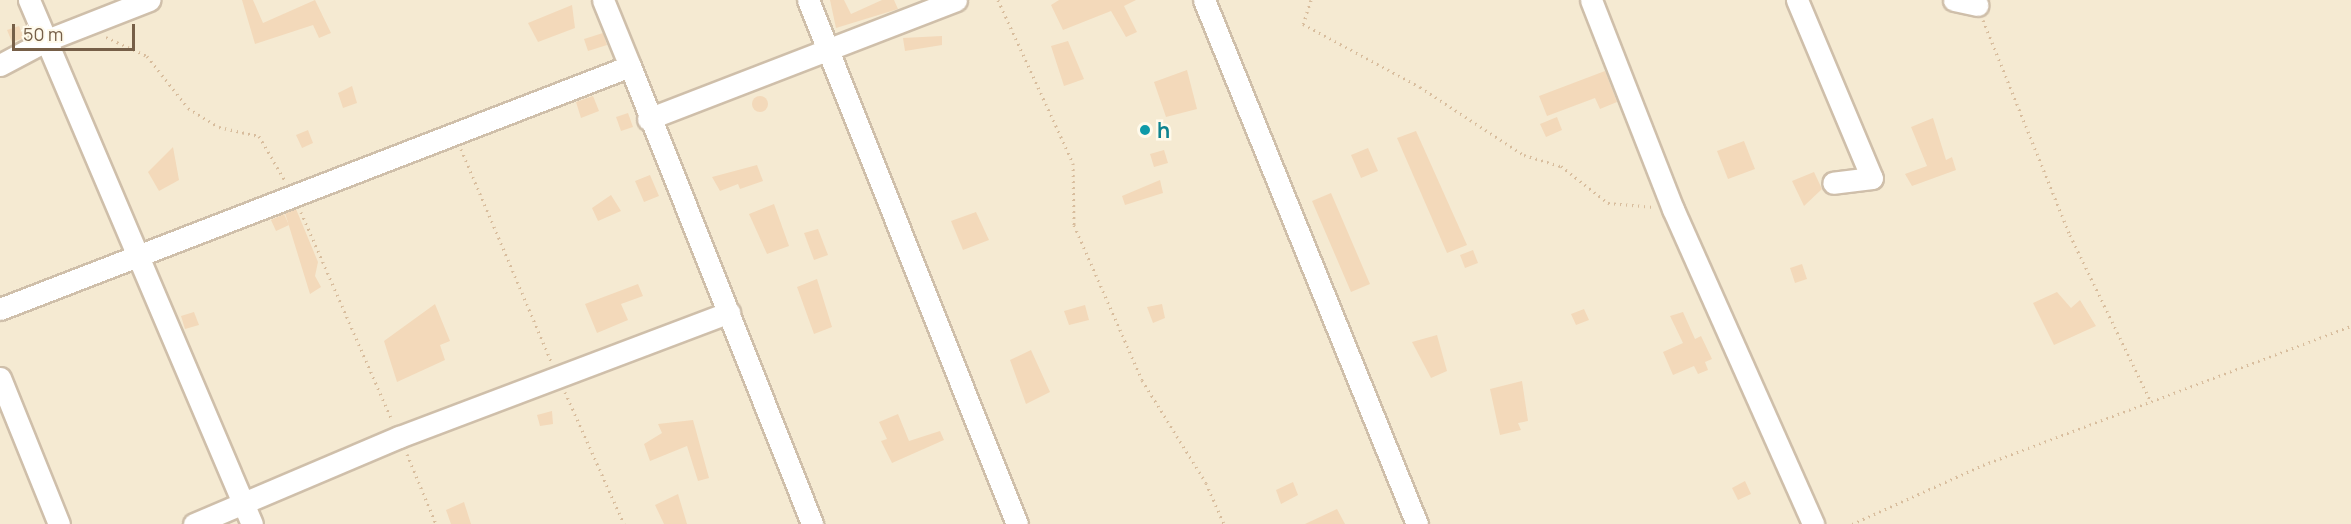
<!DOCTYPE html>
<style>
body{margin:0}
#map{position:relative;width:2351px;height:524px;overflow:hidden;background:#fdf7e4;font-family:Manrope,sans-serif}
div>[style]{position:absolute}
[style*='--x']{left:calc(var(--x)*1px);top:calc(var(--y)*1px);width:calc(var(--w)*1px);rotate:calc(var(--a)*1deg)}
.residential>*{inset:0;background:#f5ead2}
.building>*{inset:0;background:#f3d9ba}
.round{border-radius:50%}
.path>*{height:3px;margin-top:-1.5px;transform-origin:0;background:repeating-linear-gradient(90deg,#d8bd9d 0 1.5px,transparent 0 6px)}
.roads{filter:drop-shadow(2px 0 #cfbfaa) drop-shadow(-2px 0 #cfbfaa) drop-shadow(0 2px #cfbfaa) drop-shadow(0 -2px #cfbfaa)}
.minor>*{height:21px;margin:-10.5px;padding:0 10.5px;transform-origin:10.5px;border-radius:10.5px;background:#fff}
.dots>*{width:16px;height:16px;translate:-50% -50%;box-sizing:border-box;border:3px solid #fffaeb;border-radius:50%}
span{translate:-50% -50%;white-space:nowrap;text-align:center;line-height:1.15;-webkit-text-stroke:5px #fffaeb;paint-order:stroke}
.culture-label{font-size:21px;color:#0d838f;font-weight:700}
.left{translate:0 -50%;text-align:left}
.scale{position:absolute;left:12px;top:24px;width:123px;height:27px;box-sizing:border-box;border:3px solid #765f48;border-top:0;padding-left:8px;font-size:18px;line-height:21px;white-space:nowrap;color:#765f48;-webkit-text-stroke:4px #fffaeb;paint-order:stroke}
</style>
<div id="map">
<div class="residential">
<div style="clip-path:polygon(0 0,2351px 0,2351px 524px,0 524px)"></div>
</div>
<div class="building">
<div style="clip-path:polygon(242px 0,253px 0,263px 23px,315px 0,331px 33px,319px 38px,313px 25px,255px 44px)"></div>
<div style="clip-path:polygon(830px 0,844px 0,851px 14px,882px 0,894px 0,898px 9px,836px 28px)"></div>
<div style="clip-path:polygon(1059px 0,1136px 0,1124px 6px,1137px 32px,1126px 37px,1111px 11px,1063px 30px,1051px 5px)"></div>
<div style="clip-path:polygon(572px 5px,575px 28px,538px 42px,528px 23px)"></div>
<div style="clip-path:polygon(19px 26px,24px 38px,12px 42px,7px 30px)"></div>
<div style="clip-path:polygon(603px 33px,607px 45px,588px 51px,584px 39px)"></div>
<div style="clip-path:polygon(942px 36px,942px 45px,905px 51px,903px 38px)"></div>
<div style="clip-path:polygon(1068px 41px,1084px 79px,1064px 86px,1051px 46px)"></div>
<div style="clip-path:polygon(1187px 70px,1197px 109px,1166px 117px,1154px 82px)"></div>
<div style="clip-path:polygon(1605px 71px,1617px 102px,1600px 109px,1595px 98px,1547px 116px,1539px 96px)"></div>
<div style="clip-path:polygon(352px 86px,357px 103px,343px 108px,338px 93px)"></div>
<div style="clip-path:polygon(593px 96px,599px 111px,581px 118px,576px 102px)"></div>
<div class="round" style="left:752px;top:96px;width:16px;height:16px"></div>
<div style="clip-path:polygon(628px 113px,633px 127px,621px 131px,616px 117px)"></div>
<div style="clip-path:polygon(1557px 117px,1562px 130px,1546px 137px,1540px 124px)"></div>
<div style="clip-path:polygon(1933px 118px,1946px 160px,1952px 157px,1956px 170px,1912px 186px,1905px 174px,1927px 166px,1911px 127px)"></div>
<div style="clip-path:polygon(308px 130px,313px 143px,302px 148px,296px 135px)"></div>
<div style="clip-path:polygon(1416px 131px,1467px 245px,1447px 253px,1397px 138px)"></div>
<div style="clip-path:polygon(1744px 141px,1755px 169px,1728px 179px,1717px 151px)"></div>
<div style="clip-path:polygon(173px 147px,179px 180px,159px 191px,148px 172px)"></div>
<div style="clip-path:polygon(1368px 148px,1378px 171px,1361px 178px,1351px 155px)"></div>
<div style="clip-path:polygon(1164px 150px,1168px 163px,1154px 167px,1150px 154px)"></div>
<div style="clip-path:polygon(757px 165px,763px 181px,740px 189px,738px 184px,720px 191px,712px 177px)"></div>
<div style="clip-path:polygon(1814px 172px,1822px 189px,1804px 206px,1792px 181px)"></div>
<div style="clip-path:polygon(650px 175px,659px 196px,644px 202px,635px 181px)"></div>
<div style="clip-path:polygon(1160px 180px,1163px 193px,1125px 205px,1122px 196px)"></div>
<div style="clip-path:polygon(1331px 193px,1370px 284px,1351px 292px,1312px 201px)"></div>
<div style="clip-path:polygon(611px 195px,621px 211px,598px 221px,592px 208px)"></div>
<div style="clip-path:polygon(774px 204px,789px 246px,767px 254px,749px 214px)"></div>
<div style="clip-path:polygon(296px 209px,318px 262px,315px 276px,321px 287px,310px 294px,285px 213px)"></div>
<div style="clip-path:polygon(976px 212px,989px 240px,963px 250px,951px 221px)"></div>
<div style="clip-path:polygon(284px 214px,289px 225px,276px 231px,271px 220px)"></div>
<div style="clip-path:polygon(818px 229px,828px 255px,814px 260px,804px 233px)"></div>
<div style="clip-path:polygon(1473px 250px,1478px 263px,1465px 268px,1460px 255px)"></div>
<div style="clip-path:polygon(1802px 264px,1807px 279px,1795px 283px,1790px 268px)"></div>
<div style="clip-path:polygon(817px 279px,832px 327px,814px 334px,797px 287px)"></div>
<div style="clip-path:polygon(638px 284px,643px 296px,621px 304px,628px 320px,597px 333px,585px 304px)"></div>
<div style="clip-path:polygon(2057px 292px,2071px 308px,2080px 300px,2096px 326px,2054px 345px,2033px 303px)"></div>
<div style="clip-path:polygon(435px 304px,450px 341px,440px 345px,445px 360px,397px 382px,384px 341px)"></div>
<div style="clip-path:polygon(1162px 304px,1165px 318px,1153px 323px,1147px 307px)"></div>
<div style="clip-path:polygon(1085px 305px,1089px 320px,1069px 325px,1064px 311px)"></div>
<div style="clip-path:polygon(1584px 309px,1589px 320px,1576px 325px,1571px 314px)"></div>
<div style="clip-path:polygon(194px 312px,199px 325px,185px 329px,181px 316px)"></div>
<div style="clip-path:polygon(1683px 312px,1695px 339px,1701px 336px,1712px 359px,1705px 362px,1708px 370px,1698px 374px,1694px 366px,1673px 375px,1663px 352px,1683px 343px,1670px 316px)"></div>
<div style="clip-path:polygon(1437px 335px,1447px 371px,1431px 378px,1412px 342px)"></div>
<div style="clip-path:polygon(1031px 350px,1050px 392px,1026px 404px,1010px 360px)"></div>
<div style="clip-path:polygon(1522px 381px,1528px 421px,1518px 423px,1521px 430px,1500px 435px,1490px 389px)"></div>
<div style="clip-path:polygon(552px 411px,553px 424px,540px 426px,537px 415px)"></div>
<div style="clip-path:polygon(898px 414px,909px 441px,940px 431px,944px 440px,892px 463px,881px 441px,887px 439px,879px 422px)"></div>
<div style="clip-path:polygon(693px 420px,709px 478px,698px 481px,687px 446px,650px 461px,644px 444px,662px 433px,658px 424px)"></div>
<div style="clip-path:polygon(1745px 481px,1751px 494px,1738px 500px,1732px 488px)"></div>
<div style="clip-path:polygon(1293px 482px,1298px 495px,1281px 504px,1276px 490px)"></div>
<div style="clip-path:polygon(678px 494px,687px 524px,664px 524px,655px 505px)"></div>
<div style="clip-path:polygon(464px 502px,471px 524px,451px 524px,446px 510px)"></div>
<div style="clip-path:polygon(1337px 509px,1345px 524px,1305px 524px)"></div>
</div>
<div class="path">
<div style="--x:998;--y:0;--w:179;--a:65.3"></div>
<div style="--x:1073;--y:163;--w:62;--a:89.1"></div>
<div style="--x:1074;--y:225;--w:169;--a:66.3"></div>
<div style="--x:1142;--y:380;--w:121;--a:58.1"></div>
<div style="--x:1206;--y:483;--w:45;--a:66.3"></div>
<div style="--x:1311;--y:0;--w:25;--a:108"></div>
<div style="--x:1303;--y:24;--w:133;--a:28.3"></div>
<div style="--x:1420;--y:87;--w:124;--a:33.2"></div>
<div style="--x:1524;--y:155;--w:39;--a:17"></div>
<div style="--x:1561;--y:166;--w:60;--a:38.2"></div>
<div style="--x:1608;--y:203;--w:46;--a:5"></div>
<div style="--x:1983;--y:20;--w:232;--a:68"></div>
<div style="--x:2070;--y:235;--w:186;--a:64.1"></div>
<div style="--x:106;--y:37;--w:45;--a:24.9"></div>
<div style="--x:147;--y:56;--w:66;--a:51.7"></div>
<div style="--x:188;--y:108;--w:36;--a:32"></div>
<div style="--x:219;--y:127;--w:41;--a:12.7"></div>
<div style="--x:259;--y:136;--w:50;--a:59.8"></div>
<div style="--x:461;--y:149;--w:230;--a:67"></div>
<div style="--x:301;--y:212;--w:227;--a:66.4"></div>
<div style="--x:565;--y:392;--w:145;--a:65.9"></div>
<div style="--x:407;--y:454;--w:76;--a:67.5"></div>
<div style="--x:1852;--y:524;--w:144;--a:-24.2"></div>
<div style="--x:1983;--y:465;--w:393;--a:-20.7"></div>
</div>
<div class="roads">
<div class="minor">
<div style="--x:29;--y:0;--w:569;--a:66.95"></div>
<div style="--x:603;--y:0;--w:71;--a:67.8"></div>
<div style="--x:808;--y:0;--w:564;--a:68.26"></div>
<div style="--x:1204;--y:0;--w:566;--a:67.88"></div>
<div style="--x:1591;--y:0;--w:225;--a:68.6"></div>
<div style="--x:1673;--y:209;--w:345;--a:66"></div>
<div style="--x:1797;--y:0;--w:193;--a:67.2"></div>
<div style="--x:1872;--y:178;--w:39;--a:173"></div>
<div style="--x:1954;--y:0;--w:24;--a:12"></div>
<div style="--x:0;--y:65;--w:53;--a:-28"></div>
<div style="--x:47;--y:40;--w:110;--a:-21.4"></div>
<div style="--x:648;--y:119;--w:330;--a:-21.1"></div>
<div style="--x:0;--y:309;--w:675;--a:-21.09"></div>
<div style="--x:630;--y:66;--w:493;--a:68.3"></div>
<div style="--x:0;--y:378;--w:157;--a:68"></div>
<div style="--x:194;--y:524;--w:223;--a:-23"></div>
<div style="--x:399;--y:437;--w:353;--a:-20.7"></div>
</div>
</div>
<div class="dots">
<div style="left:1145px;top:130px;background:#0f9aa8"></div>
</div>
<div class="culture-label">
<span class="left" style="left:1157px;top:130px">h</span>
</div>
<div class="scale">50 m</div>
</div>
